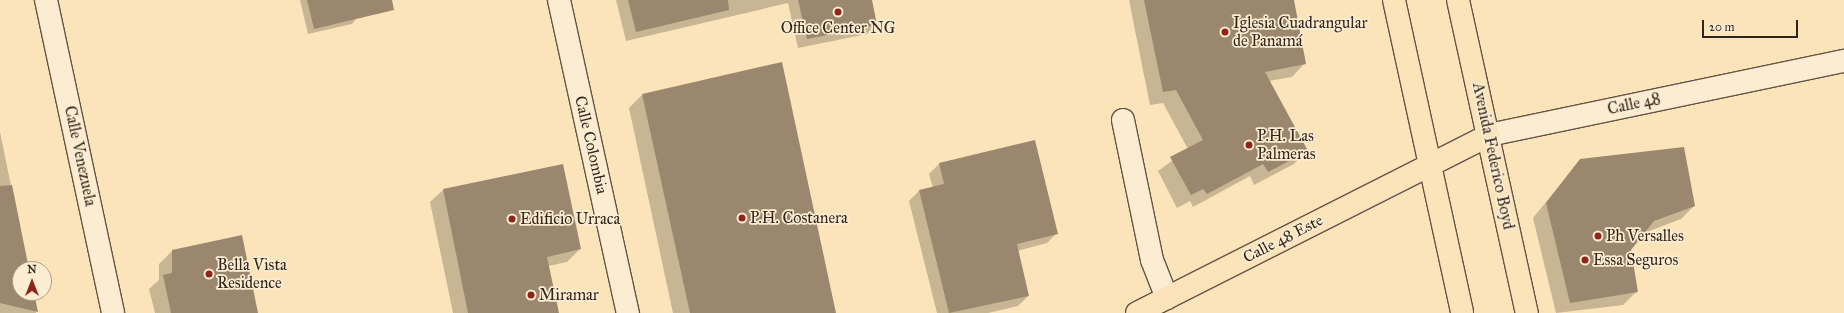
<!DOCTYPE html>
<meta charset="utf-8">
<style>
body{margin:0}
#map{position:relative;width:1844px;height:313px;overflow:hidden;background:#fbe3ba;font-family:"IM FELL Great Primer",serif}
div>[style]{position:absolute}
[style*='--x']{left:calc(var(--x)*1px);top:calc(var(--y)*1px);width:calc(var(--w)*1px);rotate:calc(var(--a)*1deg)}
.shadow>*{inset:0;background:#0003}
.building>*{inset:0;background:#9a876e}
.roads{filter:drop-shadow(1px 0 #645443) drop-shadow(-1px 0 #645443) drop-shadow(0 1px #645443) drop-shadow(0 -1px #645443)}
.minor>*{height:22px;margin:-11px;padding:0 11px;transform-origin:11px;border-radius:11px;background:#fcedd2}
.major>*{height:22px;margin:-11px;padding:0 11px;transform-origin:11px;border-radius:11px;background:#fbe3ba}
.dots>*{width:11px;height:11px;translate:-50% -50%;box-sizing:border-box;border:2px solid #fcedd2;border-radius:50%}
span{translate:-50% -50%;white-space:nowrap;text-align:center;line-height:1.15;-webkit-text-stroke:3.5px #fcedd2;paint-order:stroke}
.poi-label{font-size:16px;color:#31241b}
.left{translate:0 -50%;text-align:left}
.street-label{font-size:16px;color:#31241b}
.north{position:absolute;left:12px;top:261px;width:40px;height:40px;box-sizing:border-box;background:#fcedd2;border:1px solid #ab9d89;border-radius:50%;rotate:0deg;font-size:11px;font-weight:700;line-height:16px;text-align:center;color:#31241b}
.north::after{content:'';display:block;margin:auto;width:14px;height:18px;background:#8f2418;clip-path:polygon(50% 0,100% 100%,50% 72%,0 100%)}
.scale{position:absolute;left:1702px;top:20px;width:96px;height:18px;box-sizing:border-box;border:2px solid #31241b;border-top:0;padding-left:5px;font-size:12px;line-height:14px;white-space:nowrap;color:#31241b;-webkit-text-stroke:3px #fcedd2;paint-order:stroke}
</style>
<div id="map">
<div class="shadow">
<div style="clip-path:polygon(300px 0,353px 0,357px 18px,352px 24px,308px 34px)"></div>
<div style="clip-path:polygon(616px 0,871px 0,876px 24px,867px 34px,798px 48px,788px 3px,626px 41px)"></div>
<div style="clip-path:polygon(1129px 0,1293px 0,1305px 63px,1292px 77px,1269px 81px,1307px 150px,1294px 164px,1254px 185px,1250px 176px,1193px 207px,1190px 201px,1177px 208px,1158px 171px,1188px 149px,1163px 103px,1150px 105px)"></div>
<div style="clip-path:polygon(642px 95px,835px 313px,673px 313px,629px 108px)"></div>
<div style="clip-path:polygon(0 132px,28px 269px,20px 269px,20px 293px,33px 293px,36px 313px,0 313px)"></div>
<div style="clip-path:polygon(1580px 160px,1694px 206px,1681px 219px,1644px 233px,1630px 250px,1637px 291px,1623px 305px,1556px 313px,1533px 218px)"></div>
<div style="clip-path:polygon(939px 164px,1057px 233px,1047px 243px,1017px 251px,1028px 296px,1018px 306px,988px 313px,937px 313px,909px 201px,919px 191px,933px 188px,929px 174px)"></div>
<div style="clip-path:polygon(443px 190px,580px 249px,567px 262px,548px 266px,558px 313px,453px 313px,430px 202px)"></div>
<div style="clip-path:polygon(172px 251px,257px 313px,155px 313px,149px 289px,159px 280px,159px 264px)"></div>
</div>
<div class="building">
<div style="clip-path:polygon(307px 0,392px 0,394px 10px,314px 29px)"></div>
<div style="clip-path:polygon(628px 0,728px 0,729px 10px,636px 32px)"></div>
<div style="clip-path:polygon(798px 0,872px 0,877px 25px,807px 39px)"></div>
<div style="clip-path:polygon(1144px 0,1294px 0,1306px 64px,1265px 72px,1308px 151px,1268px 172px,1263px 164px,1207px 194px,1203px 189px,1191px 195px,1170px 157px,1203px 140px,1176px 90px,1163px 92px)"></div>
<div style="clip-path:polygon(782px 62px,836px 313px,690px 313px,642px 94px)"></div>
<div style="clip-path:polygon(1035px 140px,1058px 234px,1017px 244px,1029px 296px,949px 313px,919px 190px,944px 184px,939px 163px)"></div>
<div style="clip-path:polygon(1684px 147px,1695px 206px,1654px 221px,1631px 250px,1638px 292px,1570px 303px,1546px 203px,1580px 159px)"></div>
<div style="clip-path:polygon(563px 164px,581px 249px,547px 257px,559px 313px,468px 313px,443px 189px)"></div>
<div style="clip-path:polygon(12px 185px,29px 269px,20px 269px,20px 293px,34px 293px,38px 312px,0 303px,0 186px)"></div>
<div style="clip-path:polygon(242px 235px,258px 313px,171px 313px,163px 275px,172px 273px,172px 250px)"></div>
</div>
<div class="roads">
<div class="minor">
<div style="--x:46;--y:0;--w:320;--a:77.9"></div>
<div style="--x:559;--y:0;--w:321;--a:77.6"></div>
<div style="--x:1123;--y:120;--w:143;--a:78.3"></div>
<div style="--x:1152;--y:260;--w:41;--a:68.5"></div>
<div style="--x:1489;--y:135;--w:363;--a:-11.8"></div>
</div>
<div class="major">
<div style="--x:1394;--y:0;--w:320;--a:77.7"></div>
<div style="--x:1458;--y:0;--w:321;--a:77.6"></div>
<div style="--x:1137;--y:313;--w:394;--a:-26.8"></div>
</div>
</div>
<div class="dots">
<div style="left:838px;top:12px;background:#8f2418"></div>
<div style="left:1225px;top:32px;background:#8f2418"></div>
<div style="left:1249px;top:145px;background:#8f2418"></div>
<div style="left:742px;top:218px;background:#8f2418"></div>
<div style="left:512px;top:219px;background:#8f2418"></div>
<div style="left:1598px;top:236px;background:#8f2418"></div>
<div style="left:1585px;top:260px;background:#8f2418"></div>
<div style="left:209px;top:274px;background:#8f2418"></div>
<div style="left:531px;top:295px;background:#8f2418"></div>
</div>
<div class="poi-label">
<span class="left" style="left:1233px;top:32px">Iglesia Cuadrangular<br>de Panamá</span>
<span style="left:838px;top:28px">Office Center NG</span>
<span class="left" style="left:1257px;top:145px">P.H. Las<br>Palmeras</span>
<span class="left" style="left:750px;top:218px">P.H. Costanera</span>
<span class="left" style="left:520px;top:219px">Edificio Urraca</span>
<span class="left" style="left:1606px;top:236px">Ph Versalles</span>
<span class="left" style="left:1593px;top:260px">Essa Seguros</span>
<span class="left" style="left:217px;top:274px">Bella Vista<br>Residence</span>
<span class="left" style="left:539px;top:295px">Miramar</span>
</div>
<div class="street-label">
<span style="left:1634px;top:104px;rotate:-12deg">Calle 48</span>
<span style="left:591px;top:145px;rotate:77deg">Calle Colombia</span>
<span style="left:80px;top:156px;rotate:78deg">Calle Venezuela</span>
<span style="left:1493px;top:156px;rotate:78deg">Avenida Federico Boyd</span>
<span style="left:1283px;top:239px;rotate:-27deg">Calle 48 Este</span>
</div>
<div class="north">N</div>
<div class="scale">20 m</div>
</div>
